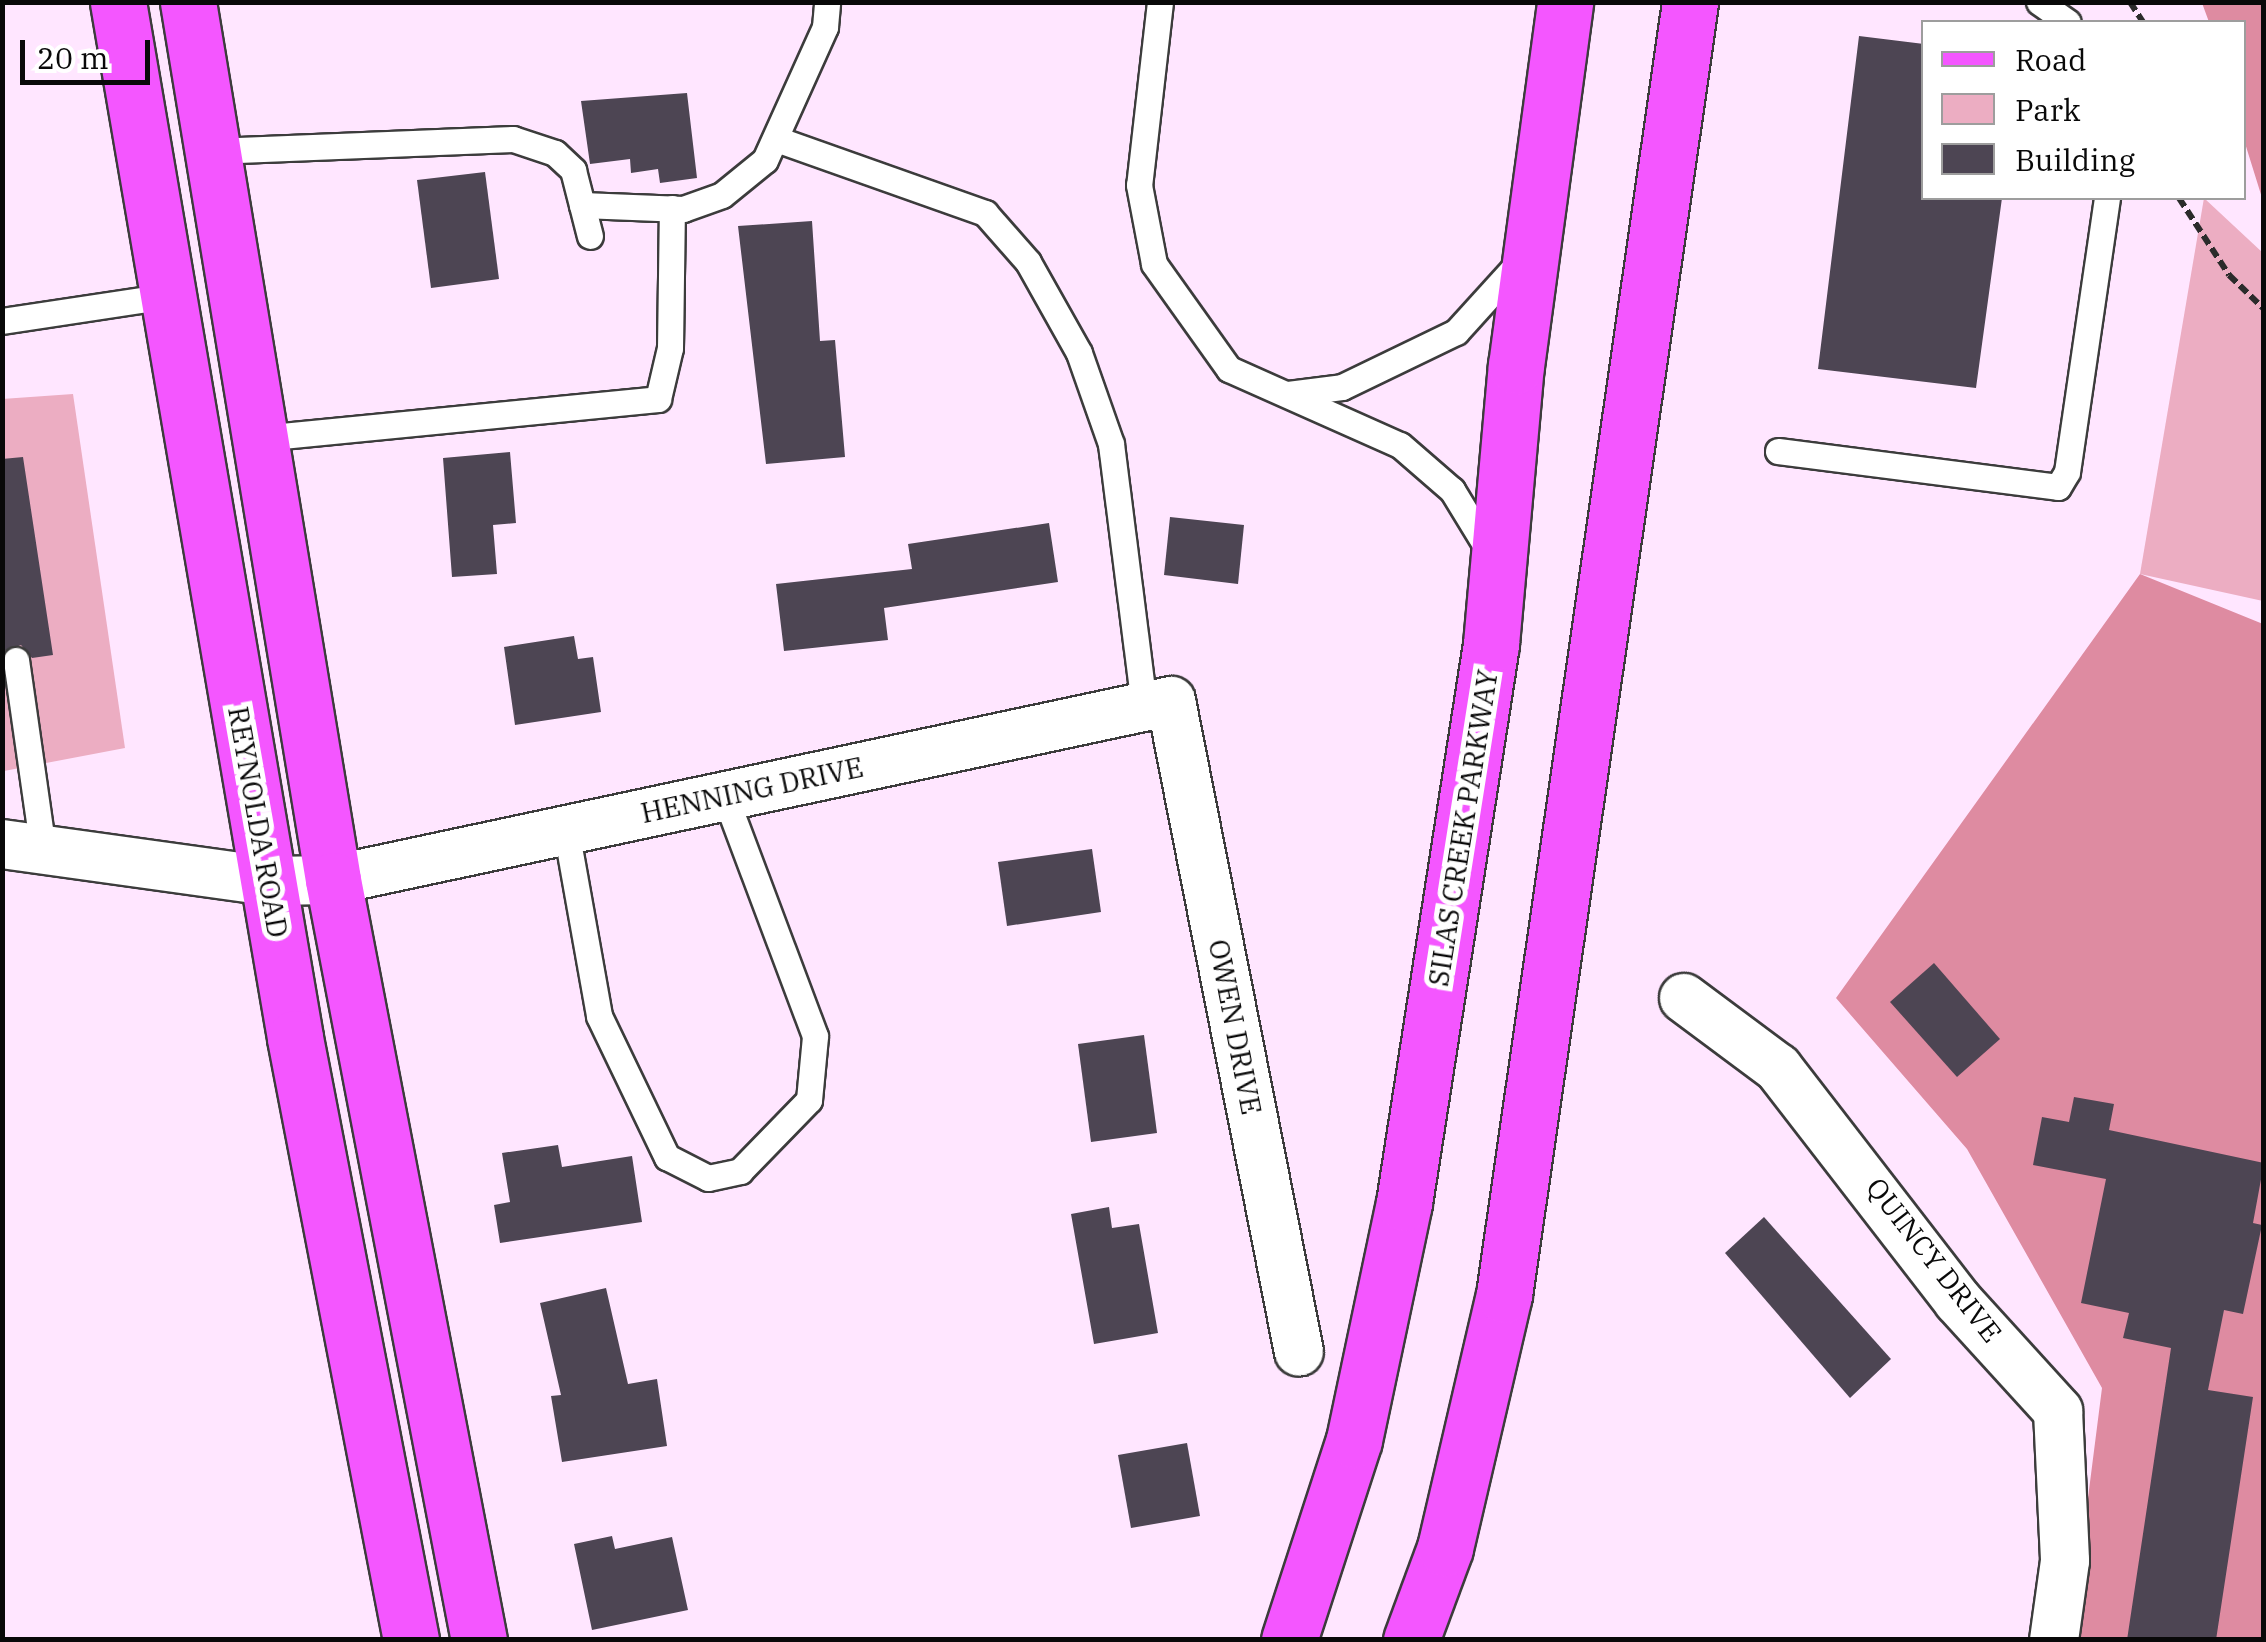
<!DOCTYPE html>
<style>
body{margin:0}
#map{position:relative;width:2266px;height:1642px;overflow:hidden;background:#ffe6ff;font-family:"IBM Plex Serif",serif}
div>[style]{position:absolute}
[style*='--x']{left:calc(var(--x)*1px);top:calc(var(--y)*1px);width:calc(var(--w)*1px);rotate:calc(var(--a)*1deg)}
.green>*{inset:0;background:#ecadc2}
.forest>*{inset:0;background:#de8ba1}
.building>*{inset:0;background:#4d4553}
.path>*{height:6px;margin-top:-3px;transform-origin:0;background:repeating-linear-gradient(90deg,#2b2b2b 0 10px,transparent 0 15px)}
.roads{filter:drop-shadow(2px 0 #3c3c3c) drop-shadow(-2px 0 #3c3c3c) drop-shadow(0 2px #3c3c3c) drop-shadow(0 -2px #3c3c3c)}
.lane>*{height:25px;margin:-12.5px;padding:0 12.5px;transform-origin:12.5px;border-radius:12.5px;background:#fff}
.street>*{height:48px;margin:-24px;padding:0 24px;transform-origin:24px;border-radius:24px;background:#fff}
.primary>*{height:55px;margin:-27.5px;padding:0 27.5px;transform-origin:27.5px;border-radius:27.5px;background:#f456ff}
span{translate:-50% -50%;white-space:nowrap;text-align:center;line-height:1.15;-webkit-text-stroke:10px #fff;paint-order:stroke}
.street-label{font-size:28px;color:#090909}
.frame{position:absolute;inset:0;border:5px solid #090909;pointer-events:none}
.legend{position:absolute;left:1921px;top:20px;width:325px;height:180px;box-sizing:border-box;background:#fff;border:2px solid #9d9d9d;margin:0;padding:12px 18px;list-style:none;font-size:30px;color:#090909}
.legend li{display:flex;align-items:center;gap:20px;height:50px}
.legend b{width:50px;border:2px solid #9d9d9d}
.scale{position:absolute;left:20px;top:40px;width:130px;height:45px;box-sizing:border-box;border:5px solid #090909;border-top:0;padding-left:12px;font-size:30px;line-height:35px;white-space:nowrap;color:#090909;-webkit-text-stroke:8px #fff;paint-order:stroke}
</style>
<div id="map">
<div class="green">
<div style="clip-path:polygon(2204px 198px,2263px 253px,2263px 601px,2140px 574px)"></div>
<div style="clip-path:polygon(73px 394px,125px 748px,4px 771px,2px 399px)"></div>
</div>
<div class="forest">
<div style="clip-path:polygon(2202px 3px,2263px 3px,2263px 201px,2244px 140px,2244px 22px,2209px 22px)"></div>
<div style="clip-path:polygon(2140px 574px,2263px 624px,2263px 1639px,2070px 1639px,2102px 1388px,1967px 1149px,1836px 998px)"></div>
</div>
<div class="building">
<div style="clip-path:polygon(1859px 36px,1924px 44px,1924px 198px,2002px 198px,1976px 388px,1818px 369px)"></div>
<div style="clip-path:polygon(687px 93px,697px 178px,660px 183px,658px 169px,631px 173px,630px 159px,590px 164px,581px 101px)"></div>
<div style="clip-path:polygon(485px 172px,499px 279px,431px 288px,417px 180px)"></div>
<div style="clip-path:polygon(812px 221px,820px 341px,835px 340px,845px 457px,766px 464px,738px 226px)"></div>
<div style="clip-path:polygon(510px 452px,516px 523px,493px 525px,497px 574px,452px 577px,443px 458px)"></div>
<div style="clip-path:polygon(23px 457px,53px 655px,32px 658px,21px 645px,2px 652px,2px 459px)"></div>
<div style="clip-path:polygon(1170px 517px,1244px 525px,1238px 584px,1164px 575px)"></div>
<div style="clip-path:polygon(1049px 523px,1058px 582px,884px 608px,888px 640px,784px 651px,776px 584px,912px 569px,908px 544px)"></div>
<div style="clip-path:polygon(574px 636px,578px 659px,593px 657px,601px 712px,515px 725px,504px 647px)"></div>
<div style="clip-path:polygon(1092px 849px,1101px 912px,1007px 926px,998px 862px)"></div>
<div style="clip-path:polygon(1934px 963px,2000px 1039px,1957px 1077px,1890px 1002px)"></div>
<div style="clip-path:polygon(1144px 1035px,1157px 1133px,1091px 1142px,1078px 1044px)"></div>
<div style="clip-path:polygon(2074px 1097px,2114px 1104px,2109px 1130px,2264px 1163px,2253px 1223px,2262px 1225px,2243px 1314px,2224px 1310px,2208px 1390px,2253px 1397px,2216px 1640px,2127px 1640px,2171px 1348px,2123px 1338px,2129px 1313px,2081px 1303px,2106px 1179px,2033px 1165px,2042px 1117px,2069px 1122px)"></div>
<div style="clip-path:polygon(558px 1145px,562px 1167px,632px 1156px,642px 1222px,500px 1243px,494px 1205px,510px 1202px,502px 1153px)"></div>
<div style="clip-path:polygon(1109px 1207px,1112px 1228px,1139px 1224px,1158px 1333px,1094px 1344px,1071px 1214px)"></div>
<div style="clip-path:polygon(1764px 1217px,1891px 1359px,1850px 1398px,1725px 1253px)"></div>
<div style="clip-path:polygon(606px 1288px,628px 1384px,657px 1379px,667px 1446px,562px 1462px,551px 1396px,561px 1395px,540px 1303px)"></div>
<div style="clip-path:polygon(1187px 1443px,1200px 1516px,1131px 1528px,1118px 1455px)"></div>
<div style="clip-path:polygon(612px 1536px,615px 1549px,672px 1537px,688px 1610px,592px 1630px,574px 1544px)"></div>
</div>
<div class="path">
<div style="--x:2130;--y:2;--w:24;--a:57"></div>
<div style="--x:2179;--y:198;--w:92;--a:57"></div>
<div style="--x:2229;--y:275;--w:49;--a:44.2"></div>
</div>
<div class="roads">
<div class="lane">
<div style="--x:1160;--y:2;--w:184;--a:96.5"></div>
<div style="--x:1139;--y:185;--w:80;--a:79.2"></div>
<div style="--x:1154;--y:264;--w:129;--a:54.5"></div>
<div style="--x:1229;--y:369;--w:187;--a:24"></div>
<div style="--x:1400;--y:445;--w:69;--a:40.9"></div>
<div style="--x:1452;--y:490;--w:75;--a:58.6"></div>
<div style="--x:2039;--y:2;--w:35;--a:35"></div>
<div style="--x:776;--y:139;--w:222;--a:19.5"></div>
<div style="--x:985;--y:213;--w:65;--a:48.7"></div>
<div style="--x:1028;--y:262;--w:104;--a:60.7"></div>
<div style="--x:1079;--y:353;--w:96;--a:70.6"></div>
<div style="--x:1111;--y:444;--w:265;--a:82.8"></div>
<div style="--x:213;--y:151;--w:300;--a:-2.3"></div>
<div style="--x:513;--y:139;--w:44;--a:18.4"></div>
<div style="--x:555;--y:153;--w:25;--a:43"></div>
<div style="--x:573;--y:170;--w:68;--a:75.6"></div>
<div style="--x:582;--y:205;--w:101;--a:2.3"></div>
<div style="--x:683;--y:209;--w:41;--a:-19.7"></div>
<div style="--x:722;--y:195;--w:55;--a:-39.1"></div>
<div style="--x:765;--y:160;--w:146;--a:-65.7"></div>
<div style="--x:825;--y:27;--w:25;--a:-85"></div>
<div style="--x:2;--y:321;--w:168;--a:-8.6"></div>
<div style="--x:1288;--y:394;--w:54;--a:-7.4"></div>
<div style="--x:1342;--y:387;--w:127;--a:-25.8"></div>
<div style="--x:1456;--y:332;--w:100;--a:-47.8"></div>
<div style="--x:261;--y:438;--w:399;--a:-5.6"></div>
<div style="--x:658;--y:399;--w:52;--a:-76.8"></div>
<div style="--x:670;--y:348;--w:140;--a:-89.2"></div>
<div style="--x:1778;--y:451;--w:282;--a:7.3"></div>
<div style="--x:2058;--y:487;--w:17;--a:-59"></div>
<div style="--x:2067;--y:472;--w:277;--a:-81.7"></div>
<div style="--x:16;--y:660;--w:191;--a:81.9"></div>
<div style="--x:566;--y:830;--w:189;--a:79.9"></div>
<div style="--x:599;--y:1016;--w:157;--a:64.3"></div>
<div style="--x:667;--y:1157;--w:46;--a:27.1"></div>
<div style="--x:708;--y:1178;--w:33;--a:-12"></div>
<div style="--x:740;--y:1171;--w:99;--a:-45.8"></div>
<div style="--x:809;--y:1100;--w:64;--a:-84.6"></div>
<div style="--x:815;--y:1036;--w:256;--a:-110.6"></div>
</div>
<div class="street">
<div style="--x:2;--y:844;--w:269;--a:7.9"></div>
<div style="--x:268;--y:881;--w:65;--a:-0.9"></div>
<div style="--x:333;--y:880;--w:857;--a:-12.06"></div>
<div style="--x:1171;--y:701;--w:663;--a:78.88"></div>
<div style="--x:1684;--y:998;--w:117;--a:36.7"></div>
<div style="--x:1778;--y:1068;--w:294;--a:52.3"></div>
<div style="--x:1958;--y:1301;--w:149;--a:47.7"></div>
<div style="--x:2058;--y:1411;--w:150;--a:87.3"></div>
<div style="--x:2065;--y:1561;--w:80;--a:97.9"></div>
</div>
<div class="primary">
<div style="--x:118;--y:2;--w:1051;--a:80.3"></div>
<div style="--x:295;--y:1038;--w:613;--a:79.09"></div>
<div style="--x:188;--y:2;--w:890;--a:80.62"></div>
<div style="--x:333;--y:880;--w:774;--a:79.13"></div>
<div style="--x:1289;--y:1640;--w:210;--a:-72"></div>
<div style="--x:1354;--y:1440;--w:242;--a:-78.1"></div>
<div style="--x:1404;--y:1203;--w:566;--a:-81.15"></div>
<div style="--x:1491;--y:644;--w:279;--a:-84.9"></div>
<div style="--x:1516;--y:366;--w:367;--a:-82.3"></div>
<div style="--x:1411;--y:1640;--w:98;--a:-69.7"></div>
<div style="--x:1445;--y:1548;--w:260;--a:-76.9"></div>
<div style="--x:1504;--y:1295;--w:1306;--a:-81.81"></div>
</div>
</div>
<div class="street-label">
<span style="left:752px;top:790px;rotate:-12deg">HENNING DRIVE</span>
<span style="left:258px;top:822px;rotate:80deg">REYNOLDA ROAD</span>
<span style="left:1463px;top:828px;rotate:-81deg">SILAS CREEK PARKWAY</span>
<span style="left:1235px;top:1027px;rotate:79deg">OWEN DRIVE</span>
<span style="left:1934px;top:1260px;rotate:52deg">QUINCY DRIVE</span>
</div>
<div class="frame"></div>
<ul class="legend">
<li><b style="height:12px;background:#f456ff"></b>Road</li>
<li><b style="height:28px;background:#ecadc2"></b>Park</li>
<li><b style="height:28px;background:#4d4553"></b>Building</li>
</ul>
<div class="scale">20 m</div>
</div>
